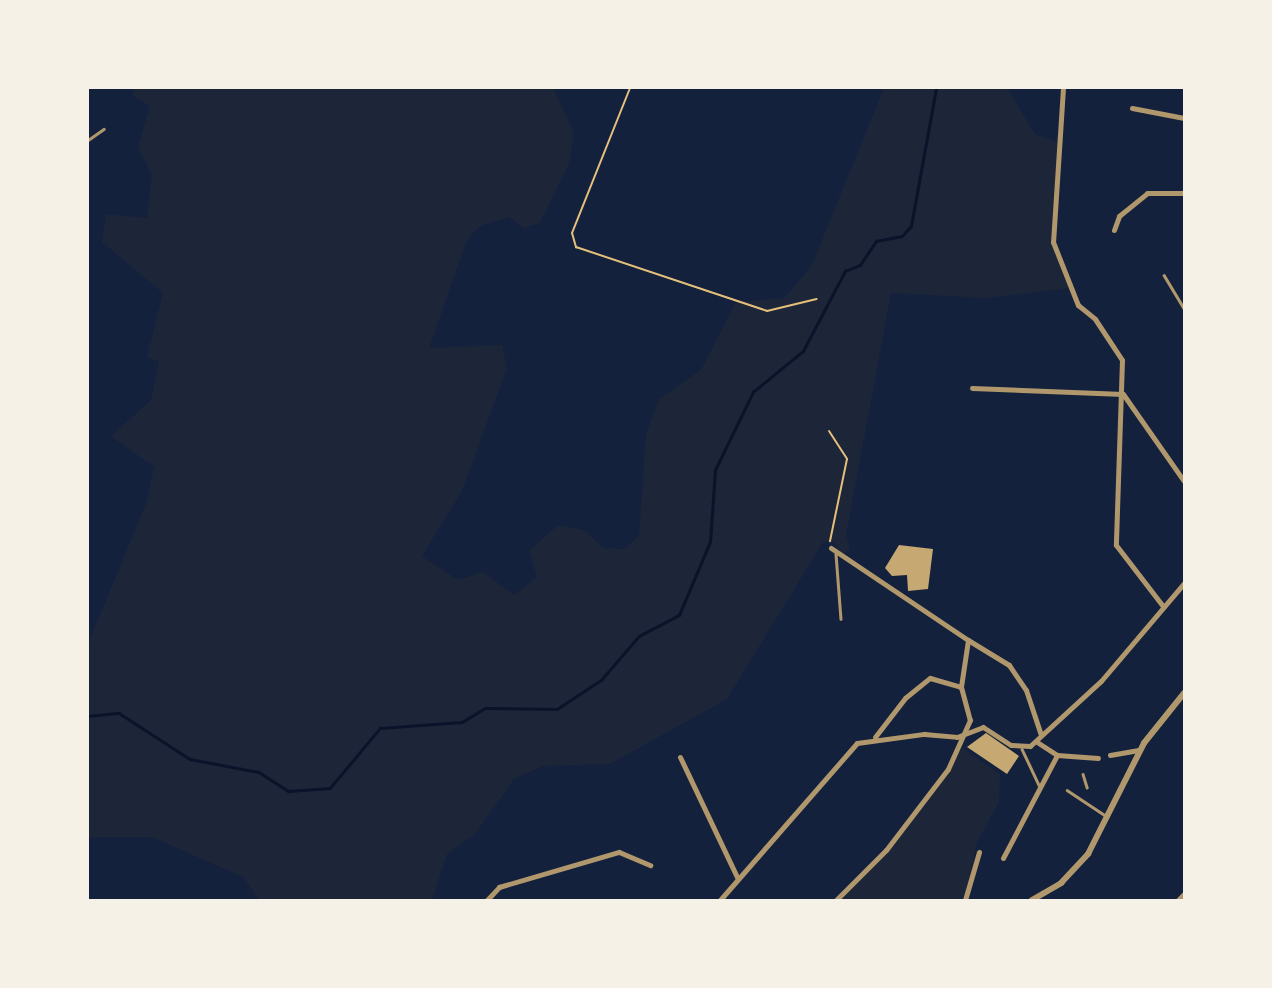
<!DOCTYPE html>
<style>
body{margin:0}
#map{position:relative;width:1272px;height:988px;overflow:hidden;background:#14213d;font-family:Lato,sans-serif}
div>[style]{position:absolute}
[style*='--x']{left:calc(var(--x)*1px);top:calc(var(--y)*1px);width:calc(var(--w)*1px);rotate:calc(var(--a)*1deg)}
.green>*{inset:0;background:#1d2539}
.stream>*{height:2.5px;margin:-1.25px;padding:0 1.25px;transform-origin:1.25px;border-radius:1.25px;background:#0b132b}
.building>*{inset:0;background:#c6a872}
.path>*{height:2px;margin:-1px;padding:0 1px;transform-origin:1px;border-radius:1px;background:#e5c07b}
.service>*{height:2.5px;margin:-1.25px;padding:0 1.25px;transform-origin:1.25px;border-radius:1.25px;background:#b1986c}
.minor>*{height:5px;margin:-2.5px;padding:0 2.5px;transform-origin:2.5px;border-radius:2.5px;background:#b1986c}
.tertiary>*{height:6px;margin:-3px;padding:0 3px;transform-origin:3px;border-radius:3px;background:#b1986c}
span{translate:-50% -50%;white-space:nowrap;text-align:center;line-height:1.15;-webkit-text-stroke:5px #f6f1e7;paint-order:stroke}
.frame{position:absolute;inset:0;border:89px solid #f6f1e7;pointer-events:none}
</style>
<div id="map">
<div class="green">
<div style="clip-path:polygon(134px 88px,553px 88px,574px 133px,569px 164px,540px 223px,524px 228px,509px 217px,480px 226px,467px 240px,429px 348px,502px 345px,507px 368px,462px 491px,422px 556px,458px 580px,483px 572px,514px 595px,537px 577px,529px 551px,558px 525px,583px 530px,604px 548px,624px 549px,639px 536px,646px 434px,659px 399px,701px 370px,736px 302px,784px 298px,811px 267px,884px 88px,1007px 88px,1035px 134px,1060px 143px,1053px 242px,1069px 288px,986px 298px,891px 293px,846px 535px,850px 551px,840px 554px,834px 542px,823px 542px,727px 699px,610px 764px,543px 766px,514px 779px,475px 834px,447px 854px,432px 900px,259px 900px,243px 877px,152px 837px,88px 837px,88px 644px,147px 501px,154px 467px,111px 436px,151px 400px,159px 362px,147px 357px,163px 293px,102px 242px,106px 214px,147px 218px,152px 175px,138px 148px,150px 106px,133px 96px)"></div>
<div style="clip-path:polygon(962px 748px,1000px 774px,999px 802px,977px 842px,965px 900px,836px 900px,886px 850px)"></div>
</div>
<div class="stream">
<div style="--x:88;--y:716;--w:31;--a:-6"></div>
<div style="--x:119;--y:713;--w:85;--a:32.9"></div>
<div style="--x:190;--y:759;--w:70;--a:10.7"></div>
<div style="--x:259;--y:772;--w:35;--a:33"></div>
<div style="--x:288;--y:791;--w:42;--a:-4.1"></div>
<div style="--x:330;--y:788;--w:78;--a:-50.2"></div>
<div style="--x:380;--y:728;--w:82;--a:-4.2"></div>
<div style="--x:462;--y:722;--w:27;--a:-31"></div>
<div style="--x:485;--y:708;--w:72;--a:0.8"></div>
<div style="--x:557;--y:709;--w:53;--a:-33.4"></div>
<div style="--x:601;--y:680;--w:58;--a:-49.2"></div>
<div style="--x:639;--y:636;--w:45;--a:-27.7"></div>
<div style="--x:679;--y:615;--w:79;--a:-67"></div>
<div style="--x:710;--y:542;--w:72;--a:-86"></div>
<div style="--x:715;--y:470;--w:87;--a:-64"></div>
<div style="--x:753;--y:392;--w:65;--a:-39.4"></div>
<div style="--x:803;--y:351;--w:90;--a:-62.3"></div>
<div style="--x:845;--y:271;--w:16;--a:-22"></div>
<div style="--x:860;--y:265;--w:29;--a:-56"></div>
<div style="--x:876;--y:241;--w:26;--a:-11"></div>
<div style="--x:902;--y:236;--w:13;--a:-48"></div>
<div style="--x:911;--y:226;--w:140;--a:-79.7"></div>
</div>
<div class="building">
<div style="clip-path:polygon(899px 545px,933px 549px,928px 589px,908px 591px,907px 575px,892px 576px,885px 568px)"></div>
<div style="clip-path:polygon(986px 733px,1019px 756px,1007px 774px,967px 747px)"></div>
</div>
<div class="path">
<div style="--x:630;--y:88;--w:156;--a:111.8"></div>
<div style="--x:572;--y:233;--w:15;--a:74"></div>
<div style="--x:576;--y:247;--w:201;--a:18.5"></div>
<div style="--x:767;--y:311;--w:51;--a:-13.5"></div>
<div style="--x:829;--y:431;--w:33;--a:57"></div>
<div style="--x:847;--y:459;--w:84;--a:101.7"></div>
</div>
<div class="service">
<div style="--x:88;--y:140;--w:19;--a:-35"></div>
<div style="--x:1164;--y:275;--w:39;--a:59"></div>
<div style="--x:836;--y:554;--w:65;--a:85.6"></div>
<div style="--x:1022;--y:749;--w:42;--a:64.7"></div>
<div style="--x:1083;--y:774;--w:14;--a:73"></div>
<div style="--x:1067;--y:790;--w:47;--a:33.7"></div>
</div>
<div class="minor">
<div style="--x:1063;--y:88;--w:154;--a:93.7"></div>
<div style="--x:1053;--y:242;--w:68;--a:68.4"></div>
<div style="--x:1078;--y:305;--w:22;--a:39"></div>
<div style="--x:1095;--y:319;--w:49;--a:56.6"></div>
<div style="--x:1122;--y:360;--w:185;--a:91.9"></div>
<div style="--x:1116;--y:545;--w:76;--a:52.5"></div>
<div style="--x:1132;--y:108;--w:53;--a:10.9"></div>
<div style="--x:1114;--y:230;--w:15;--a:-70"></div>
<div style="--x:1119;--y:216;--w:36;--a:-39"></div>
<div style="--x:1147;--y:193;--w:37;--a:0"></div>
<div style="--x:972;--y:388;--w:151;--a:2.3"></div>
<div style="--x:1123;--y:394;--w:106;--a:55"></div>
<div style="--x:831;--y:548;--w:165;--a:33.9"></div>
<div style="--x:968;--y:640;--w:48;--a:98.5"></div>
<div style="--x:961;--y:687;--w:34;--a:75"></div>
<div style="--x:970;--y:720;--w:54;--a:114.2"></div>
<div style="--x:948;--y:769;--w:102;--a:127.4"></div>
<div style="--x:886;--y:850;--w:71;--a:135"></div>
<div style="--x:968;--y:640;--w:48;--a:31.4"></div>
<div style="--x:1009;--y:665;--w:30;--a:56"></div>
<div style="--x:1026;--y:690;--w:47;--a:71.6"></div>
<div style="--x:875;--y:737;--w:49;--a:-52.4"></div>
<div style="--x:905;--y:698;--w:32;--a:-39"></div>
<div style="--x:930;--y:678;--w:32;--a:16"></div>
<div style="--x:1037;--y:742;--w:24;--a:33"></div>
<div style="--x:1057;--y:755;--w:41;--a:4.2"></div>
<div style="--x:1110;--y:755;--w:29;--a:-10"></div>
<div style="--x:680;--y:757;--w:133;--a:64.6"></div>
<div style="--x:1003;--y:858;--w:116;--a:-62.3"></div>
<div style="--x:487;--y:900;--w:18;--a:-47"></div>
<div style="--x:499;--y:887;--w:125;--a:-16.3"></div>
<div style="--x:619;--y:852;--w:34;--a:23"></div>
<div style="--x:720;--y:900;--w:208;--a:-48.9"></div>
<div style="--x:857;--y:743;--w:68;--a:-7.7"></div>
<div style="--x:924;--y:734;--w:33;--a:5"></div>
<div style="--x:957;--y:737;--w:28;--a:-21"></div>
<div style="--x:983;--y:727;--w:33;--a:33"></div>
<div style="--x:1011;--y:745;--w:19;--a:3"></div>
<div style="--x:1030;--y:746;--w:96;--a:-42.5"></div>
<div style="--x:1101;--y:681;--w:128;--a:-49.7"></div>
<div style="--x:965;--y:900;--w:50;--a:-73.7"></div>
<div style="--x:1178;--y:900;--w:8;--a:-45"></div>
</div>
<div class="tertiary">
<div style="--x:1032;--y:900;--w:34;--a:-30"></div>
<div style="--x:1061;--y:883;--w:40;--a:-47"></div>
<div style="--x:1088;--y:854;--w:124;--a:-63.2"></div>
<div style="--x:1144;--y:743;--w:64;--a:-51.3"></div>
</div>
<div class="frame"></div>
</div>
